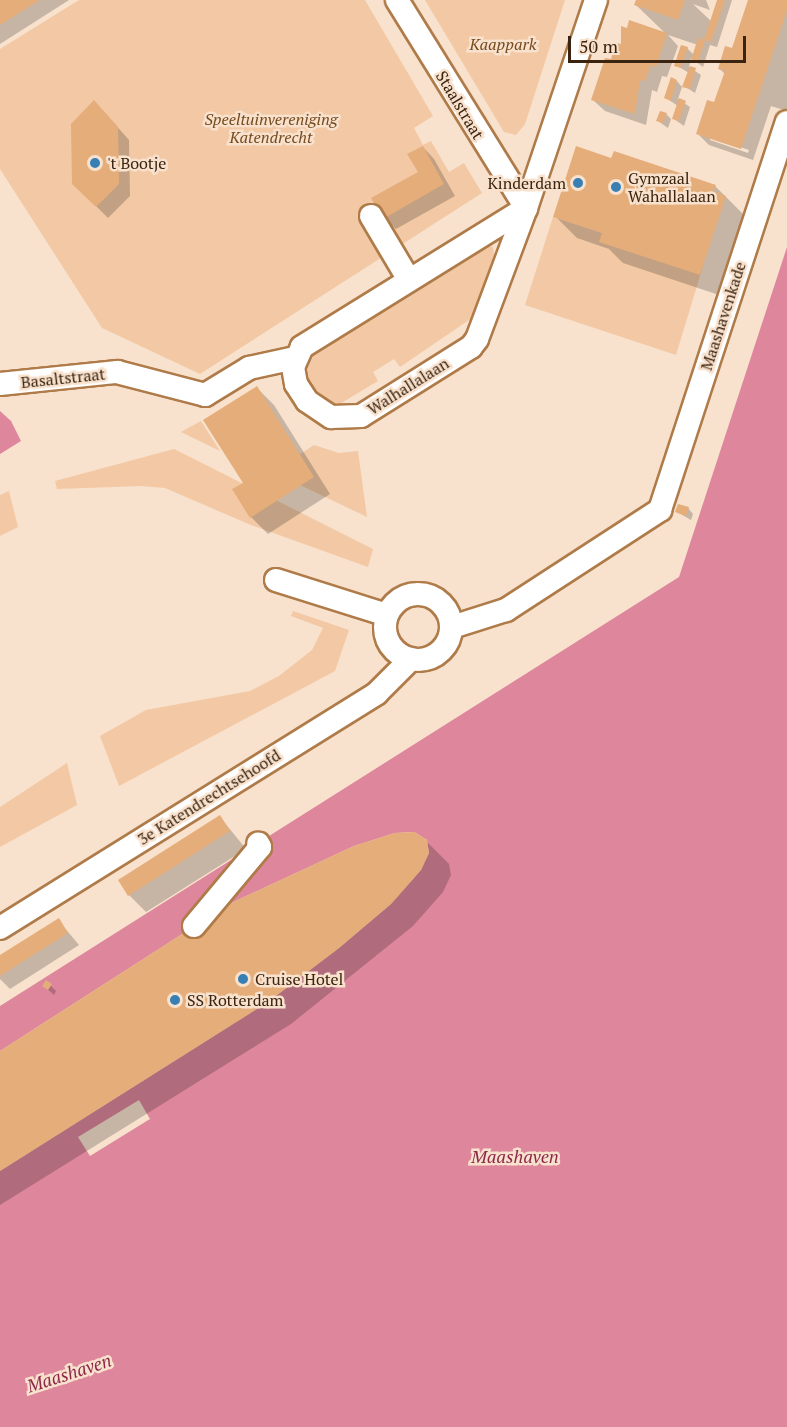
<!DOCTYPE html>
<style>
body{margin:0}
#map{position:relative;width:787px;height:1427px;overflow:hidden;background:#f8e1cd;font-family:"PT Serif",serif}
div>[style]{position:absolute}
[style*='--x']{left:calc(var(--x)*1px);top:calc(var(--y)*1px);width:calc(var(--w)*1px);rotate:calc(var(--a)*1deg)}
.green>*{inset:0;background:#f2c9a4}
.water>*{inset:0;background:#dd869c}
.pier>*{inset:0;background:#f8e1cd}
.shadow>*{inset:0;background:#0003}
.building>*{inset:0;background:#e4ad79}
.roads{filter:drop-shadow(2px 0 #af7b49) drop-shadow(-2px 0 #af7b49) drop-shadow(0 2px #af7b49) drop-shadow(0 -2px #af7b49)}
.minor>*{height:22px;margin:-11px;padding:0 11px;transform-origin:11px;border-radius:11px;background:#fff}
.minor>.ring{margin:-11px;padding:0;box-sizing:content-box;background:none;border:22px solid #fff;border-radius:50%}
.dots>*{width:16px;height:16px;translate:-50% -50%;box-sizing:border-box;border:3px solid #f8e1cd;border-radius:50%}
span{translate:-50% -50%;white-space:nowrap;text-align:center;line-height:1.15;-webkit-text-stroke:5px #f8e1cd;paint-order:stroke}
.park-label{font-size:16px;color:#764b1e;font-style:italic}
.street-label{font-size:16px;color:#3a240f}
.poi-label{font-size:16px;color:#3a240f}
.left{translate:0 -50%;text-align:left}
.right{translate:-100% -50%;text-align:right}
.water-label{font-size:18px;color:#8d274a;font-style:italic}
.scale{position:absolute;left:568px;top:36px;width:178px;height:27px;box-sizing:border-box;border:3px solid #3a240f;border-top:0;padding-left:8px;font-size:18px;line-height:21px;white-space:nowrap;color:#3a240f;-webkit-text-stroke:4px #f8e1cd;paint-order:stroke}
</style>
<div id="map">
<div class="green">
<div style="clip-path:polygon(79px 0,365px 0,433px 116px,414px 128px,423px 145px,431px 141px,449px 172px,464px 163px,482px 193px,200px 374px,134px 343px,102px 328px,0 169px,0 49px)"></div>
<div style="clip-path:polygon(425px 0,565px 0,525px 124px,516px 135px,504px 132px)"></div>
<div style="clip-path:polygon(553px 217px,703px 266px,676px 355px,525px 305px)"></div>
<div style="clip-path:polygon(483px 245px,493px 247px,494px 256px,472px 318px,400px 367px,394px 359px,373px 372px,378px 381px,333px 408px,316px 398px,305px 373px,317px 349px)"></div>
<div style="clip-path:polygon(201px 421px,220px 451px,181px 432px)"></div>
<div style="clip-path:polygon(314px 445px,339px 453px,358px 451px,367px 517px,273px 472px)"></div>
<div style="clip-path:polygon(174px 449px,373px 549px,368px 567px,251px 525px,165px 488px,141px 486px,57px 489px,55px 481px)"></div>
<div style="clip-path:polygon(9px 491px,18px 527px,0 536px,0 495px)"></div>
<div style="clip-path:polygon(293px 611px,349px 630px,335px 671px,119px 786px,100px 736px,146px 710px,250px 691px,279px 676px,312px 650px,323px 628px,291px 616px)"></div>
<div style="clip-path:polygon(67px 763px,77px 805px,0 847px,0 807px)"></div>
</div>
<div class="water">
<div style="clip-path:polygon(787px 247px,787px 1427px,0 1427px,0 1171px,268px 1002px,339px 948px,391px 904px,421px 870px,429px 853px,427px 840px,414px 832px,395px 833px,354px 846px,229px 904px,0 1051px,0 1006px,679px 577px)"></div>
<div style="clip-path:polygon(0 411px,11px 421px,21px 441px,0 454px)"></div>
</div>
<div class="pier">
<div style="clip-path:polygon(139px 1100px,150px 1119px,90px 1156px,78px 1137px)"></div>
</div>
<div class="shadow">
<div style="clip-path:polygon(0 0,69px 0,0 44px)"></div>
<div style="clip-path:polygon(638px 0,706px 0,710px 10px,693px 4px,712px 22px,719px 0,732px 0,717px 47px,710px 45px,703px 67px,691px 58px,689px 67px,701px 75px,695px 93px,684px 86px,689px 73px,676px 65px,687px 48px,694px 55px,698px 45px,668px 35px,678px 46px,667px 77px,662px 76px,657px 92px,652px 90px,646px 125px,605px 111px,593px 100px,623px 47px,665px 33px,636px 5px)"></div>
<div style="clip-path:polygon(evenodd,749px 0,787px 0,787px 111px,771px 106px,753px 160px,709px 145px,698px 134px,715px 104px,725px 74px,720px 69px,733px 50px,749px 0,710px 137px,749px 150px,748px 153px,710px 140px,710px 137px)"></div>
<div style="clip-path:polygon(677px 81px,682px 87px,678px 99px,690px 107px,684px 126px,674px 119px,678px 106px,666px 98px)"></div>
<div style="clip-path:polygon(105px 113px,129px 140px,130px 196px,108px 218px,74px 184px)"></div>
<div style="clip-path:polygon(666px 114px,671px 119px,668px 128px,658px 121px)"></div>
<div style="clip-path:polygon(423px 147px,434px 159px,455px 196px,396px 229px,384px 218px,420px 173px)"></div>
<div style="clip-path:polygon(612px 160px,715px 186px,748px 219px,722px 296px,623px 263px,609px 249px,577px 238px,555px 216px)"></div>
<div style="clip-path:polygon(257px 388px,274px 405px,330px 494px,268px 534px,251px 517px,245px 483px)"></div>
<div style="clip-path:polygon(688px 508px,693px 514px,691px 520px,677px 512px)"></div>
<div style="clip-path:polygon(220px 817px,246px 849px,146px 912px,129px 895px)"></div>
<div style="clip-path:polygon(426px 841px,449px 864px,451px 875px,443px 892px,413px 926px,291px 1024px,0 1205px,0 1052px)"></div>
<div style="clip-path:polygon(58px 920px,79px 945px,10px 989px,0 979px,0 957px)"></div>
<div style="clip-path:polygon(44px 986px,51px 986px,56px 991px,54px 995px)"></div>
</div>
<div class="building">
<div style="clip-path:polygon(0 0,40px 0,0 25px)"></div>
<div style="clip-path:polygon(636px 0,685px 0,678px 20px,634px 5px)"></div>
<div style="clip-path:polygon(717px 0,725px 0,711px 42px,705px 40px,698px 62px,691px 60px,698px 38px,704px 40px)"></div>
<div style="clip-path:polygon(748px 0,787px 0,787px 10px,741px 149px,696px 134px,707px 100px,714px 102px,725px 71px,718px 69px,725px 46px,732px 48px)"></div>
<div style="clip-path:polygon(629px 20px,667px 33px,656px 67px,651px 65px,645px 81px,640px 80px,635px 114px,591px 100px,605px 58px,611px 59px,616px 43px,621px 44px,621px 26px,627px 28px)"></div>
<div style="clip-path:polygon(681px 45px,688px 47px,681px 68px,674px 66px)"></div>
<div style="clip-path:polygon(690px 66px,696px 68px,690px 89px,682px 87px)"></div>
<div style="clip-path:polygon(671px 77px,677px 80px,671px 101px,664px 98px)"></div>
<div style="clip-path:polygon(679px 98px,686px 101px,679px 121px,672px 119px)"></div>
<div style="clip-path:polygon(94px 100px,118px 127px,119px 184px,96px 207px,72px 184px,71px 124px)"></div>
<div style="clip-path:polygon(660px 111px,667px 113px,663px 123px,656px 121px)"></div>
<div style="clip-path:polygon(423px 146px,444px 184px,383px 219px,371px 198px,418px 172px,407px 154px)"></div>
<div style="clip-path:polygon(576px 146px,611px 158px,614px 151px,716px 185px,713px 191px,726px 196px,700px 275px,599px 242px,602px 233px,553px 217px)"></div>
<div style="clip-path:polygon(257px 386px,314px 477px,250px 518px,232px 489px,243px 483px,203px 420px)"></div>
<div style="clip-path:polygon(678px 504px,689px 507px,686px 516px,675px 512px)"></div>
<div style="clip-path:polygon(220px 815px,230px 831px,128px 896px,118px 880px)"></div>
<div style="clip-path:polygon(414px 832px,427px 840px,429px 853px,421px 870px,391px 904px,339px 948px,268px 1002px,0 1171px,0 1051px,229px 904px,354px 846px,395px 833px)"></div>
<div style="clip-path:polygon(59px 918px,68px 933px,0 976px,0 955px)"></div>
<div style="clip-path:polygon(46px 980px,52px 984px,48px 990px,42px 986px)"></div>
</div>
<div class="roads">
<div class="minor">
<div style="--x:397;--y:0;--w:245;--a:58.2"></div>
<div style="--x:526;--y:208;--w:264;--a:148.2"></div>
<div style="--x:302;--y:347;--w:22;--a:114"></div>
<div style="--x:293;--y:367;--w:17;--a:80"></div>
<div style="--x:296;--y:384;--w:20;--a:57"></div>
<div style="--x:307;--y:401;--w:29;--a:34"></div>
<div style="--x:331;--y:417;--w:30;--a:-2"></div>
<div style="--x:361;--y:416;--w:130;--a:-32.1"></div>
<div style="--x:471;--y:347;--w:10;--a:-53"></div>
<div style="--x:477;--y:339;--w:140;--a:-69.5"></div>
<div style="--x:526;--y:208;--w:219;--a:-71.4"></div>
<div style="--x:371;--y:216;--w:74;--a:59.3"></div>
<div style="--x:0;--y:384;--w:118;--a:-5.9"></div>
<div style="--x:117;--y:372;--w:91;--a:14.6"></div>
<div style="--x:205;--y:395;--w:52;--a:-31.5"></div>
<div style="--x:249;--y:368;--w:47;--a:-12.3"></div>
<div style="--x:276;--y:580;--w:116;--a:17.5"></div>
<div class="ring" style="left:385px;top:594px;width:44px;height:44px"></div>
<div style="--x:452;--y:627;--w:57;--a:-17.5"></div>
<div style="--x:506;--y:610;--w:184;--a:-33"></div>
<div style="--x:660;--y:510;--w:408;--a:-71.9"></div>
<div style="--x:194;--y:926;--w:103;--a:-50.1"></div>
<div style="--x:260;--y:847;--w:4;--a:-117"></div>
<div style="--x:0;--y:928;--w:444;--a:-31.9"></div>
<div style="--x:377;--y:693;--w:48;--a:-45"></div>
</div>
</div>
<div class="dots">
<div style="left:95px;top:163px;background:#387fb4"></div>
<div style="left:578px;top:183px;background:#387fb4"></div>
<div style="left:616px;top:187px;background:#387fb4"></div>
<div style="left:243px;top:979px;background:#387fb4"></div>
<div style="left:175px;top:1000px;background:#387fb4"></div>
</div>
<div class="park-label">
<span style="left:503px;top:44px">Kaappark</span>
<span style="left:271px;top:128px">Speeltuinvereniging<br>Katendrecht</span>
</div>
<div class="street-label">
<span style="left:460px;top:105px;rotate:59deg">Staalstraat</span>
<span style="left:723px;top:316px;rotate:-72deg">Maashavenkade</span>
<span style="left:63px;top:378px;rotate:-6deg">Basaltstraat</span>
<span style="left:408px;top:386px;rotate:-32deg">Walhallalaan</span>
<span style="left:209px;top:797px;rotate:-32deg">3e Katendrechtsehoofd</span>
</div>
<div class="poi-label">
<span class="left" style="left:107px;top:163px">'t Bootje</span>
<span class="left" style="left:628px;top:187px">Gymzaal<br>Wahallalaan</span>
<span class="right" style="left:566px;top:183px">Kinderdam</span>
<span class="left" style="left:255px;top:979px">Cruise Hotel</span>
<span class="left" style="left:187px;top:1000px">SS Rotterdam</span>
</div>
<div class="water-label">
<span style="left:515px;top:1156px">Maashaven</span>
<span style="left:69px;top:1373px;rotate:-18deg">Maashaven</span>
</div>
<div class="scale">50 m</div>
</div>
